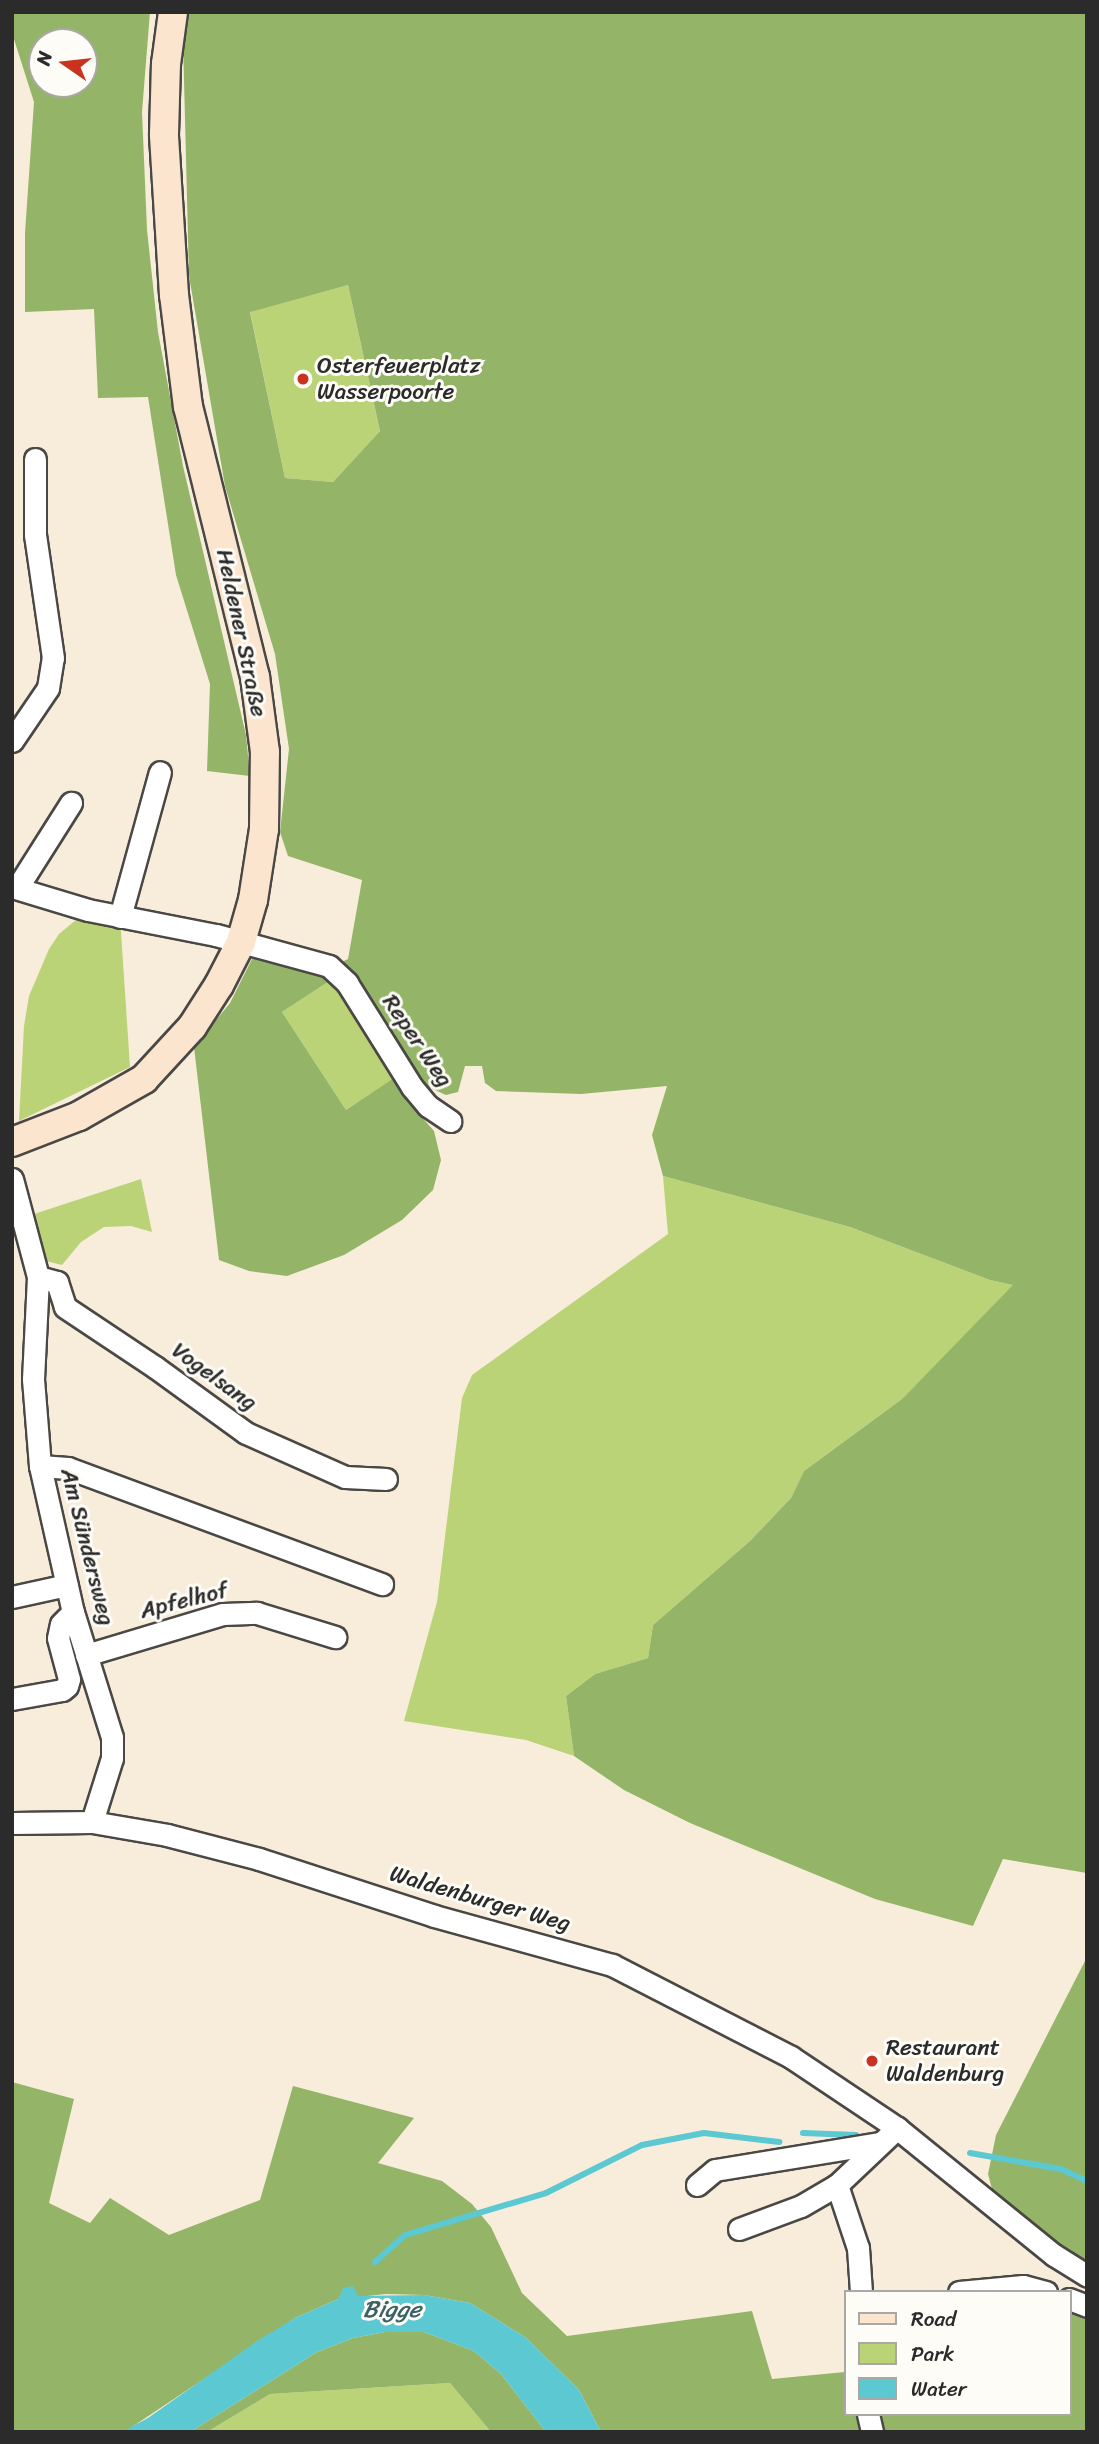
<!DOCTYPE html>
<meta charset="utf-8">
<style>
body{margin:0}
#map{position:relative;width:1099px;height:2444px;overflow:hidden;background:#f8ecdb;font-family:Sriracha,sans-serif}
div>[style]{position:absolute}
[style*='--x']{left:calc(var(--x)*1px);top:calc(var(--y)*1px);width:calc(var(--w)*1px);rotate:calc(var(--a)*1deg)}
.green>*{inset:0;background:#bbd377}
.forest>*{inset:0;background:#94b568}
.water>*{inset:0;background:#5bc8d2}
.stream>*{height:6px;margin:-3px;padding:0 3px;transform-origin:3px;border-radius:3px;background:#5bc8d2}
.roads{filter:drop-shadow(2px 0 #4a4845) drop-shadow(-2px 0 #4a4845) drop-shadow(0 2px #4a4845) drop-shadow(0 -2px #4a4845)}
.minor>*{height:21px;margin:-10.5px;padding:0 10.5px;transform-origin:10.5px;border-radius:10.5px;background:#fff}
.secondary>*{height:28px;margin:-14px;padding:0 14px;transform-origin:14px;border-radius:14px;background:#fbe5cf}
.dots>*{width:19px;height:19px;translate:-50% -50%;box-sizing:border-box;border:4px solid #fdfcf7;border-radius:50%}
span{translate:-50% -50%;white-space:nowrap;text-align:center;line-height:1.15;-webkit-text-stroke:6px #fdfcf7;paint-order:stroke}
.poi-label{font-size:23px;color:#2b2b2b}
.left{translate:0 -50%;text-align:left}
.street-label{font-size:23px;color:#2b2b2b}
.water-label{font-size:24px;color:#3c6265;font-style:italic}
.frame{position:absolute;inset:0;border:14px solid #2b2b2b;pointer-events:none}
.legend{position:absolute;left:844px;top:2290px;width:228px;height:126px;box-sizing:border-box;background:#fdfcf7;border:2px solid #a9a8a5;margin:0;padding:9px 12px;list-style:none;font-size:21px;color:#2b2b2b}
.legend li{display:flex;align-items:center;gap:14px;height:35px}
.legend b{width:35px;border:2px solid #a9a8a5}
.north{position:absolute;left:28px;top:28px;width:70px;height:70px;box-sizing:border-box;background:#fdfcf7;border:2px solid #a9a8a5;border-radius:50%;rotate:284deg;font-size:19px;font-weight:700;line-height:28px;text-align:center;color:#2b2b2b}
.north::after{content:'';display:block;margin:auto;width:24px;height:32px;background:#c8321e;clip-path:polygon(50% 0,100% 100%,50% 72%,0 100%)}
</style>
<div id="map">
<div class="green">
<div style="clip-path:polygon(348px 285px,380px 431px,333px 482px,285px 478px,250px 311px)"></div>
<div style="clip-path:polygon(88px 910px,120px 917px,130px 1067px,19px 1121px,24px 1026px,29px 996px,49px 949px,59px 934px)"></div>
<div style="clip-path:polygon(331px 980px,395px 1078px,346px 1110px,282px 1012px)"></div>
<div style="clip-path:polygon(663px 1176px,850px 1227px,990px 1280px,1014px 1285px,902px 1399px,804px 1471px,791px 1498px,750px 1541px,653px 1625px,648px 1658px,595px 1674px,566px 1696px,574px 1756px,526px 1740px,404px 1721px,437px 1602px,462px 1398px,472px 1375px,668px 1234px)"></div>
<div style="clip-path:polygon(141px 1179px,152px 1232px,131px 1226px,104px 1227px,81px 1242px,62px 1265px,42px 1260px,31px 1215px)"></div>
<div style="clip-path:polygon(450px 2383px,491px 2432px,207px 2432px,270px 2394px)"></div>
</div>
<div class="forest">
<div style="clip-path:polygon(evenodd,12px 12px,150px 12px,142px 112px,147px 230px,158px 332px,183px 466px,246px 735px,250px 776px,207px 771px,210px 684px,176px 575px,148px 397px,98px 398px,94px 309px,25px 312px,25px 233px,34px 102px,12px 33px,12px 12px,42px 42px,84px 42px,84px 84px,42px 84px,42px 42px)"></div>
<div style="clip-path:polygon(evenodd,188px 12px,1087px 12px,1087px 1873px,1003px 1859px,973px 1926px,875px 1899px,690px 1823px,624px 1790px,574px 1756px,566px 1696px,595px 1674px,648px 1658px,653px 1625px,750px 1541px,791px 1498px,804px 1471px,902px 1399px,1013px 1285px,990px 1280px,850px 1227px,663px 1176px,652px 1135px,667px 1086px,581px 1094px,496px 1091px,485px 1083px,482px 1066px,465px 1066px,458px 1092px,446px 1095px,426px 1086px,413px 1107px,434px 1131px,441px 1160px,433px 1190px,402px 1220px,344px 1255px,287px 1276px,249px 1271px,219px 1260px,194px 1047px,230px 1003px,255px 953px,317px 974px,348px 959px,362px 880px,288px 856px,280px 832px,289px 749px,275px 654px,225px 486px,189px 276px,183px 41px,188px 12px,348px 285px,380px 431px,333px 482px,285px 478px,250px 312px,348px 285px,188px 12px,331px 980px,394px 1078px,346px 1110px,282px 1012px,331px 980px)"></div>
<div style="clip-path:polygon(1087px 1957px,1087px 2276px,997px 2208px,988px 2174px,996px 2135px)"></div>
<div style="clip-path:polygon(12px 2082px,74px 2099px,49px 2203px,90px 2223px,110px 2198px,169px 2235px,260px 2200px,293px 2086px,414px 2118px,378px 2163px,442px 2181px,472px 2204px,491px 2227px,522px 2293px,567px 2336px,752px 2311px,772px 2379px,845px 2372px,845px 2414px,1069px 2414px,1069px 2301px,1087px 2309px,1087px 2432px,601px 2432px,579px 2390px,525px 2337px,470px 2303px,424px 2295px,386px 2294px,338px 2299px,295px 2318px,126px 2431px,12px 2432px)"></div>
<div style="clip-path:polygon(385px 2332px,424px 2332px,474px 2351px,501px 2374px,546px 2432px,491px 2432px,450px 2383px,270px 2394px,207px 2432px,190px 2432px,317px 2352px,353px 2338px)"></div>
</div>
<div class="water">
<div style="clip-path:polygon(353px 2286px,358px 2296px,424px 2295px,470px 2303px,525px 2337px,579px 2390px,601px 2432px,546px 2432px,501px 2374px,474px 2351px,424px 2332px,385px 2332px,353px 2338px,317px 2352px,190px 2432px,122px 2432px,148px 2418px,257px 2341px,295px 2318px,338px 2299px,343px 2288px)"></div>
</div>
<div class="stream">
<div style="--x:803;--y:2133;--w:53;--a:2.2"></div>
<div style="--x:970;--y:2153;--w:92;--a:10"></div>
<div style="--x:1061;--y:2169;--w:29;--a:25"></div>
<div style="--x:375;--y:2262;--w:40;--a:-42"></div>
<div style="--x:405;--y:2235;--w:147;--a:-16.6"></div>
<div style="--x:546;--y:2193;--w:107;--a:-26.6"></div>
<div style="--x:642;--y:2145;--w:63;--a:-11"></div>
<div style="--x:704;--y:2133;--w:76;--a:6.8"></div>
</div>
<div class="roads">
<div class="minor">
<div style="--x:12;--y:741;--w:64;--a:-55.8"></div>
<div style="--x:48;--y:688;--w:30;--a:-81"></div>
<div style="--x:53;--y:658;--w:124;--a:-98.3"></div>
<div style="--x:35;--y:535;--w:76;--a:-90"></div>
<div style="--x:12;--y:887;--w:79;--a:16.8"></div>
<div style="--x:88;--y:910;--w:130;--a:11.1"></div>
<div style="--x:216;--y:935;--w:117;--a:15.3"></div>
<div style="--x:329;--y:966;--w:25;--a:43"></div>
<div style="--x:347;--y:983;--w:123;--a:58"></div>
<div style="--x:412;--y:1087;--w:25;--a:50"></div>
<div style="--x:428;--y:1106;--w:27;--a:34"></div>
<div style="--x:17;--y:888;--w:101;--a:-57.6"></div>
<div style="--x:120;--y:917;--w:150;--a:-74.6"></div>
<div style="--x:12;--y:1179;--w:101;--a:75.1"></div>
<div style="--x:38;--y:1277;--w:102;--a:92.8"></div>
<div style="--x:33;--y:1379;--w:87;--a:85.4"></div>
<div style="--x:40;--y:1466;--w:150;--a:77.3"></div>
<div style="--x:73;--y:1612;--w:131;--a:72.7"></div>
<div style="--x:112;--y:1737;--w:21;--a:90"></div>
<div style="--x:112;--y:1758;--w:67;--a:107.4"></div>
<div style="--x:38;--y:1277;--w:20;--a:15"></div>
<div style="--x:57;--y:1282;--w:26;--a:72"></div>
<div style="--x:65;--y:1307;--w:108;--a:33.7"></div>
<div style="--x:155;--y:1367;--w:112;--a:36"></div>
<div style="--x:246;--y:1433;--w:108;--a:24"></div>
<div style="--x:345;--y:1477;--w:41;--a:2.8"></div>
<div style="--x:40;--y:1466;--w:28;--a:4"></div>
<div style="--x:68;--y:1468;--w:335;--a:20.3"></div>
<div style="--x:12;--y:1597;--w:56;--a:-12.3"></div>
<div style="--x:86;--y:1655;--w:143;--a:-16.7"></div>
<div style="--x:223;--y:1614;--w:34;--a:-2"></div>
<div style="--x:257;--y:1613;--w:82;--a:17.1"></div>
<div style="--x:12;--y:1699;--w:51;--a:-10.2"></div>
<div style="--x:62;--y:1690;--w:6;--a:-39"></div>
<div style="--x:67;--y:1686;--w:7;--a:-74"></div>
<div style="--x:69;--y:1679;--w:42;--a:-105"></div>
<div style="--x:58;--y:1638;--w:14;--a:-78"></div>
<div style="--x:61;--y:1624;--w:17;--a:-45"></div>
<div style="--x:12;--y:1823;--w:80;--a:-0.7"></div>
<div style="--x:92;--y:1822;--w:76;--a:9.8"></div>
<div style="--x:167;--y:1835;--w:95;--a:14.6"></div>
<div style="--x:259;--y:1859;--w:184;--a:18"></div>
<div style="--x:434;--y:1916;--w:185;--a:15.4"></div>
<div style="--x:612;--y:1965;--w:201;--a:27.2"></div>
<div style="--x:791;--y:2057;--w:128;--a:33.8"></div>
<div style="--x:897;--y:2128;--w:202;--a:39"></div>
<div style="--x:1054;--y:2255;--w:39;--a:32"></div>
<div style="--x:697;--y:2185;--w:23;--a:-40"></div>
<div style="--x:715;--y:2170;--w:166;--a:-9.3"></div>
<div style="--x:837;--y:2185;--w:66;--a:71.6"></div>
<div style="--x:858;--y:2248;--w:44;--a:86.1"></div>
<div style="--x:739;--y:2229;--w:66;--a:-20.4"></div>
<div style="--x:801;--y:2206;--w:42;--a:-30.3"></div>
<div style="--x:837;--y:2185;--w:83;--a:-43.5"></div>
<div style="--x:959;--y:2292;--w:64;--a:-5.4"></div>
<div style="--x:1023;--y:2286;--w:24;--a:15"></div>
<div style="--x:1069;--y:2299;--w:19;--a:21"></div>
<div style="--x:868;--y:2414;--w:18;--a:77"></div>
</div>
<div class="secondary">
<div style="--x:12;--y:1142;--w:72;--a:-21.2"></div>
<div style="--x:79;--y:1116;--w:75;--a:-29.6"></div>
<div style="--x:144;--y:1079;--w:71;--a:-47.3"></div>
<div style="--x:192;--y:1027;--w:50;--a:-57.3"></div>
<div style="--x:219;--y:985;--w:48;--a:-62.9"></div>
<div style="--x:241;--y:942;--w:44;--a:-74.1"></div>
<div style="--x:253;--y:900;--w:72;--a:-81.2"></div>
<div style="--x:264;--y:829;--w:77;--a:-89.3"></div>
<div style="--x:265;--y:752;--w:76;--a:-97.6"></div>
<div style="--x:255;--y:677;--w:278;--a:-103.9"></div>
<div style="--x:188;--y:407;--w:113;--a:-97.1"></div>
<div style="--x:174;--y:295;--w:161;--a:-93.6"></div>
<div style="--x:164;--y:134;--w:70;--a:-88.4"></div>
<div style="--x:166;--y:64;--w:52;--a:-82.3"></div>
</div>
</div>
<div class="dots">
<div style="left:303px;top:379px;background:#c8321e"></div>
<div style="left:872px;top:2061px;background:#c8321e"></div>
</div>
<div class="poi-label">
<span class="left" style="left:317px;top:379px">Osterfeuerplatz<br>Wasserpoorte</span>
<span class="left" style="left:886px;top:2061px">Restaurant<br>Waldenburg</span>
</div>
<div class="street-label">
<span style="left:241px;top:633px;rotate:78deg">Heldener Straße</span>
<span style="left:417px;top:1041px;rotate:56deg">Reper Weg</span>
<span style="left:214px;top:1377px;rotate:36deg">Vogelsang</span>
<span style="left:87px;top:1547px;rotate:76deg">Am Sündersweg</span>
<span style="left:184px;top:1601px;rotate:-14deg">Apfelhof</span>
<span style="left:480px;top:1899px;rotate:16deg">Waldenburger Weg</span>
</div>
<div class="water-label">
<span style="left:392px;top:2310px">Bigge</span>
</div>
<div class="frame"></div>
<ul class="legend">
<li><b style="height:9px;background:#fbe5cf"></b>Road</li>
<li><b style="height:19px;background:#bbd377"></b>Park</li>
<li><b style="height:19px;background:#5bc8d2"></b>Water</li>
</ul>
<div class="north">N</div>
</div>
